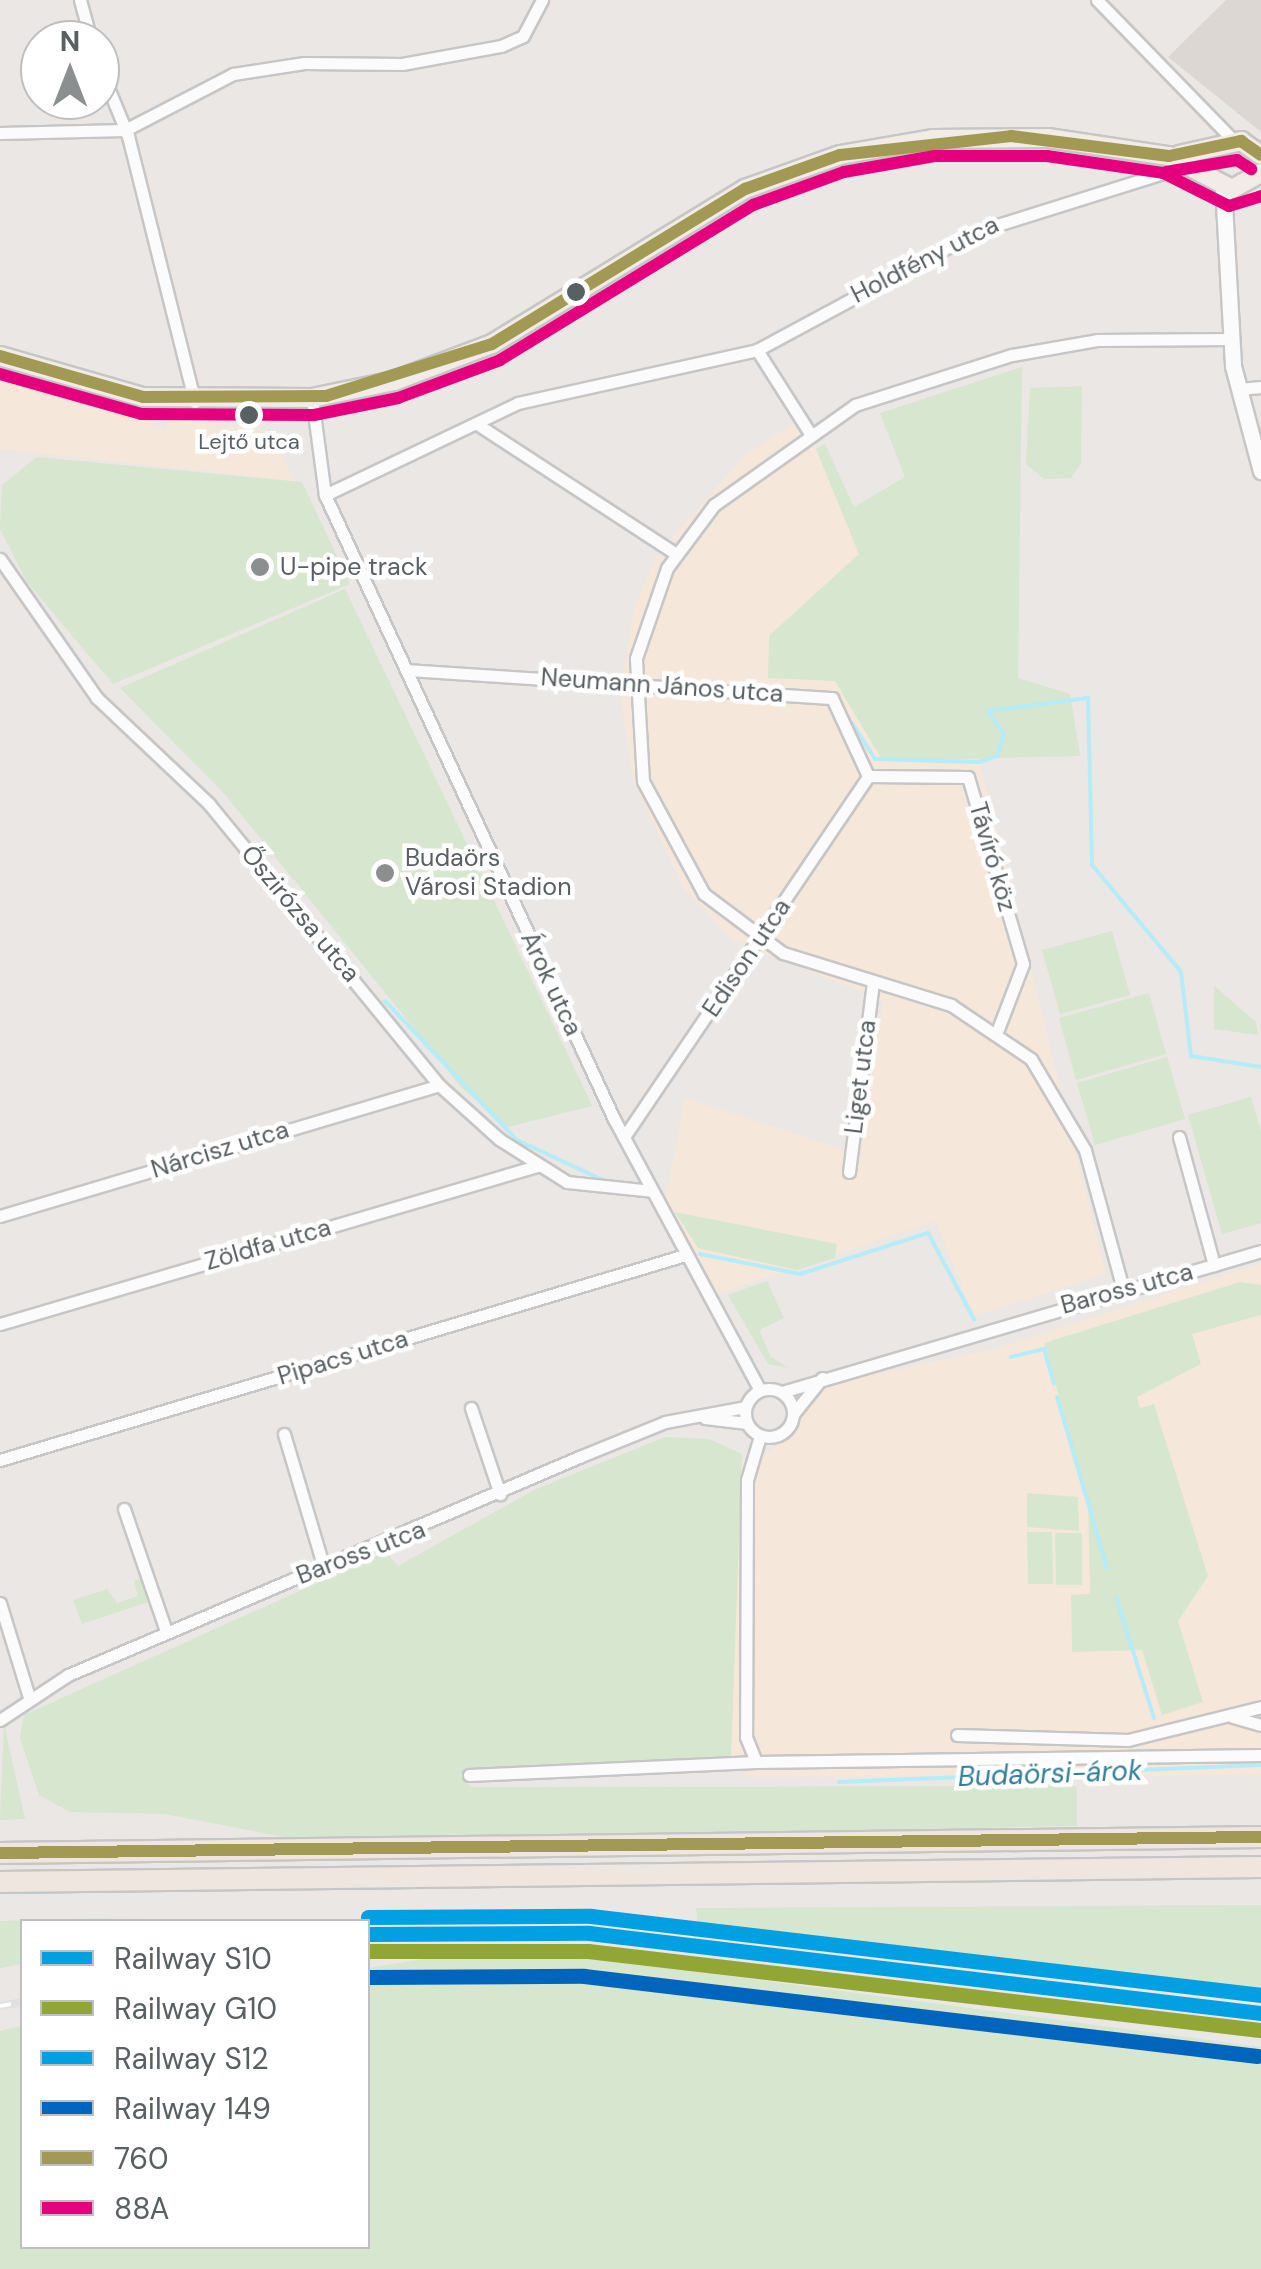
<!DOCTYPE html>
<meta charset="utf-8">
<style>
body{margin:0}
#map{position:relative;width:1261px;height:2269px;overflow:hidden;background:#eae7e4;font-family:"DM Sans",sans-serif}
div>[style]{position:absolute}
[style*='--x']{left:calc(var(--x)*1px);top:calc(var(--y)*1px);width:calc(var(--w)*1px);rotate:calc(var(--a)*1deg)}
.commercial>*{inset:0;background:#f5e8db}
.education>*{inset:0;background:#dcd7d3}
.green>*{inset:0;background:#d7e6ce}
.stream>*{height:4px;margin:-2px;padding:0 2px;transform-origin:2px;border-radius:2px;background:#b5ecf7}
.roads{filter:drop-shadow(2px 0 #c6c6c6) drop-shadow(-2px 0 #c6c6c6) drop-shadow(0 2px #c6c6c6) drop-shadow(0 -2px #c6c6c6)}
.street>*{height:11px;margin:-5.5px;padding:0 5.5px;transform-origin:5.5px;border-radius:5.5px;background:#fcfbfb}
.street>.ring{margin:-5.5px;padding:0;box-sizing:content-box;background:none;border:11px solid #fcfbfb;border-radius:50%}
.secondary>*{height:15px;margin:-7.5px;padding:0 7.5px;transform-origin:7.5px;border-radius:7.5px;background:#fcfbfb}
.primary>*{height:18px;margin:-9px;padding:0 9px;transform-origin:9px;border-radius:9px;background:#f2ece6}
.highway>*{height:20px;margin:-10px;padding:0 10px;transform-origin:10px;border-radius:10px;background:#eee6df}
.rail>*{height:8px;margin-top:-4px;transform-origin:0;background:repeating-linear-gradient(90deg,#fff 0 11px,#e1e1e1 0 22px);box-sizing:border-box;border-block:2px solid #e1e1e1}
.bus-1>*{height:12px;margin:-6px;padding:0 6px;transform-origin:6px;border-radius:6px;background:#a29a54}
.bus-2>*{height:12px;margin:-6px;padding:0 6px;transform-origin:6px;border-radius:6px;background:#e5007d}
.rail-1>*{height:15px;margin:-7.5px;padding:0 7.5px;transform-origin:7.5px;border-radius:7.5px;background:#00a0e3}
.rail-2>*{height:15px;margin:-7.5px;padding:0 7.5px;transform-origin:7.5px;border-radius:7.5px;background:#92a636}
.rail-3>*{height:15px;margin:-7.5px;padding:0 7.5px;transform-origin:7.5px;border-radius:7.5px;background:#00a0e3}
.rail-4>*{height:15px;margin:-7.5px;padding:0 7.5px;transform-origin:7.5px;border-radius:7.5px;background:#0065bd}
.dots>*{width:28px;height:28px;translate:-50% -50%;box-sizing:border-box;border:5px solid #fff;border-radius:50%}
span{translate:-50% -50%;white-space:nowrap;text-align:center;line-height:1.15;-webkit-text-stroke:9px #fff;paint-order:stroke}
.bus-label{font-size:22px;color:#596062}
.street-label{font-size:25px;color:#596062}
.poi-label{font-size:25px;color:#596062}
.left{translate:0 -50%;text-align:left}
.water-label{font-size:28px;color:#347e98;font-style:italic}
.legend{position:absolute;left:20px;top:1919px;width:350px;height:330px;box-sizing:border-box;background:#fff;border:2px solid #bdbfc0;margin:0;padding:12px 18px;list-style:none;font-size:30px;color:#596062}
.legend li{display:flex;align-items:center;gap:20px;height:50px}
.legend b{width:50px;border:2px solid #bdbfc0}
.north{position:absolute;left:20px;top:20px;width:100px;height:100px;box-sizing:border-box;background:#fff;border:2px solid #bdbfc0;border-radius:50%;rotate:0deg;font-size:28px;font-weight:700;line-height:40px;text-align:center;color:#596062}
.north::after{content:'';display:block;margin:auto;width:35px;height:45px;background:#8c8f90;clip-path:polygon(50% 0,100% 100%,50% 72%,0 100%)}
</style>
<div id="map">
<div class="commercial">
<div style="clip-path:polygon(0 366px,153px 417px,153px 427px,166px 428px,167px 419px,271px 431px,294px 481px,0 449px)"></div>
<div style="clip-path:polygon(804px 416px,859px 554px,769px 635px,835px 681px,883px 761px,979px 760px,1106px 1274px,974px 1316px,936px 1221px,718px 1294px,665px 1202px,685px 1098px,861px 1155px,883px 1001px,731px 939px,682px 886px,633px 780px,620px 693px,634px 610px,655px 557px,745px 455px)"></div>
<div style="clip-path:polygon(1261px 1263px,1261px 1775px,745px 1777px,739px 1758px,722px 1751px,731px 1457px,753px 1464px,790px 1436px,822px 1385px,995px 1349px)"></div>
</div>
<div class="education">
<div style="clip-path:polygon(1226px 0,1261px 0,1261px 132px,1168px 57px)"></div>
</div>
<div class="green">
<div style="clip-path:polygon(1022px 367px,1018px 678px,1070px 694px,1080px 756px,883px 761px,835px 681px,768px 678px,769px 636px,859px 554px,816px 449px,825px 444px,854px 507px,905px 477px,880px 413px)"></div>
<div style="clip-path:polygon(1082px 386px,1081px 464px,1071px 478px,1044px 479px,1026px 464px,1030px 388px)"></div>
<div style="clip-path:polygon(37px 457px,302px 482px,350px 584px,113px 684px,27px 582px,0 529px,2px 485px)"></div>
<div style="clip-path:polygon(345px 589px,589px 1099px,592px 1106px,508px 1127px,462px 1088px,223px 792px,120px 688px)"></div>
<div style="clip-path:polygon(1112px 931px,1130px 995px,1060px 1014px,1042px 950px)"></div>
<div style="clip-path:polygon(1214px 986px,1256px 1022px,1258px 1035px,1214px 1029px)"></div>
<div style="clip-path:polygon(1149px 993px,1166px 1054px,1076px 1080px,1059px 1018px)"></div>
<div style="clip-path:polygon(1167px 1057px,1185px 1119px,1095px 1145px,1077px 1083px)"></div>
<div style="clip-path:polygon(1251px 1097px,1261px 1132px,1261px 1223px,1222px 1234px,1188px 1115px)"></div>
<div style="clip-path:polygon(675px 1212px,837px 1244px,835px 1258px,797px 1270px,698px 1248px)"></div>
<div style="clip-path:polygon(767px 1281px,784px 1318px,759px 1330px,771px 1357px,789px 1368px,768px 1364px,728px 1295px)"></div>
<div style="clip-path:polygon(1240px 1282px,1261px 1285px,1261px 1315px,1192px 1334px,1201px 1364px,1137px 1397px,1140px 1408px,1154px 1404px,1208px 1576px,1178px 1621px,1203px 1702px,1162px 1715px,1142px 1650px,1072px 1652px,1071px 1595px,1090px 1594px,1088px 1502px,1044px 1343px)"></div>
<div style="clip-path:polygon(665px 1437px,709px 1439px,742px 1454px,731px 1758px,714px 1766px,460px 1775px,471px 1787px,1077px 1786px,1077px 1826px,300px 1840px,165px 1814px,70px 1812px,39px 1795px,20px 1738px,24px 1715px,386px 1552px,398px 1566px,536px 1489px)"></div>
<div style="clip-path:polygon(1027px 1493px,1078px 1497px,1079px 1531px,1027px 1527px)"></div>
<div style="clip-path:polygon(1027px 1532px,1052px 1532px,1053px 1584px,1028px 1584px)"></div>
<div style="clip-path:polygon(1055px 1533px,1082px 1533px,1082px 1585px,1056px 1585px)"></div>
<div style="clip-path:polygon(143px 1578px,151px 1601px,82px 1624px,73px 1600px,107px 1589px,117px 1603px,138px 1596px,134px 1581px)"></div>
<div style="clip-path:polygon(4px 1724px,25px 1819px,0 1820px)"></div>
<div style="clip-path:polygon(1261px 1905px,1261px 1994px,698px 1929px,696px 1908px)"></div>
<div style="clip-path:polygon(146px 1917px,22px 1922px,22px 1964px,0 1968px,0 1921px)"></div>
<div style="clip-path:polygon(425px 1959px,601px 1959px,1261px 2047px,1261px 2269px,0 2269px,0 2031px,22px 2026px,22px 2246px,368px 2246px,368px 1968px)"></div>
</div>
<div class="stream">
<div style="--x:852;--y:723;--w:43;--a:57.4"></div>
<div style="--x:875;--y:759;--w:104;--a:1.7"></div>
<div style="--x:979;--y:762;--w:19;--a:-18"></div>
<div style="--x:997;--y:756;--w:23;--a:-72"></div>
<div style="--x:1004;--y:734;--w:28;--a:-125"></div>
<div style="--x:988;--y:711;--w:101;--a:-7.4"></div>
<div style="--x:1088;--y:698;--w:167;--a:88.6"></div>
<div style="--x:1092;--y:865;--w:139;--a:50.2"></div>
<div style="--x:1181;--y:972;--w:85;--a:83.2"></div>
<div style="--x:1191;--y:1056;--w:71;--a:8.9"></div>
<div style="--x:385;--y:1001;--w:192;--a:46.5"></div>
<div style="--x:517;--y:1140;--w:97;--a:25"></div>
<div style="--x:700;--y:1254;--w:102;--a:11.3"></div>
<div style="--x:800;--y:1274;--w:134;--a:-17.8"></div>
<div style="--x:928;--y:1233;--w:98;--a:61.9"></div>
<div style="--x:1011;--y:1357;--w:34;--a:-14"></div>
<div style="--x:1044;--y:1349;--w:36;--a:74"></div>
<div style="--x:1057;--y:1397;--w:178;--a:73.7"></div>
<div style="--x:1116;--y:1597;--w:127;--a:72.6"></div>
<div style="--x:839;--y:1782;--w:422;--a:-2.3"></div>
</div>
<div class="roads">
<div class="street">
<div style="--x:80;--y:0;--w:41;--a:74.6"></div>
<div style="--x:1097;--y:0;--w:197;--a:45.8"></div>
<div style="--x:100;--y:68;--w:74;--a:67.6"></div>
<div style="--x:128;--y:136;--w:274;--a:75.9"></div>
<div style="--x:0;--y:133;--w:125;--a:-1.4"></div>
<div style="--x:125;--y:130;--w:122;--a:-27.4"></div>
<div style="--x:233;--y:74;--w:72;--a:-8.8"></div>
<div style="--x:304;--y:63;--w:98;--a:0.6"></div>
<div style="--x:402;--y:64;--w:101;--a:-10.3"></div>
<div style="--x:501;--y:46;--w:24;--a:-24"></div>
<div style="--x:523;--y:36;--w:41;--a:-62.2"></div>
<div style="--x:757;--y:350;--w:97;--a:57.6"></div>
<div style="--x:1239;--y:389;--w:22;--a:-5"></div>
<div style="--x:312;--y:398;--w:98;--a:82.4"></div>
<div style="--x:325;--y:495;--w:688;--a:65.15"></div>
<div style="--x:614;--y:1119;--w:308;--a:61.7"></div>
<div style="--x:480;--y:426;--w:234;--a:33.1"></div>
<div style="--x:325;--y:495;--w:214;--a:-25.5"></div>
<div style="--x:518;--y:403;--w:245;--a:-12.5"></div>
<div style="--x:757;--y:350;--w:251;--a:-28.3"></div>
<div style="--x:978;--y:231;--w:191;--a:-17.4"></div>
<div style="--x:0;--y:559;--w:169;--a:55.1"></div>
<div style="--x:97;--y:698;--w:154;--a:43.4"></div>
<div style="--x:209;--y:804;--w:363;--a:50.7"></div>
<div style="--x:439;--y:1085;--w:81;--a:42"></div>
<div style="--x:499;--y:1139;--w:80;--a:32.3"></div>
<div style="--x:567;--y:1182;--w:85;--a:6"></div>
<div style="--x:407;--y:670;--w:426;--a:3.8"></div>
<div style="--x:832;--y:698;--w:86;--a:65.2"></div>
<div style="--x:868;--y:776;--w:100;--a:0.6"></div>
<div style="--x:968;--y:777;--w:195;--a:73.6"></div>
<div style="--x:1023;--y:964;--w:70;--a:111"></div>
<div style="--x:624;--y:1137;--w:436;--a:-55.9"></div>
<div style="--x:1179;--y:1137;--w:133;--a:74.7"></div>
<div style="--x:849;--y:1172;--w:192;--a:-82.8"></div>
<div style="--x:0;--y:1216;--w:458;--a:-16.6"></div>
<div style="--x:1123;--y:1289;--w:144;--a:-105.3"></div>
<div style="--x:1085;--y:1150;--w:106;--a:-120.7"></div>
<div style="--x:1031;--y:1059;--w:97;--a:-146"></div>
<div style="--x:951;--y:1005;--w:176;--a:-162.8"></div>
<div style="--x:783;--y:953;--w:99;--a:-143.2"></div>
<div style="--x:704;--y:894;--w:128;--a:-118.4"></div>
<div style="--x:643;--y:781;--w:123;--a:-93.3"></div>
<div style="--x:636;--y:658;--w:95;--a:-71"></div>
<div style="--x:667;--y:568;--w:79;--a:-53.3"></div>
<div style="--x:714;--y:505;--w:173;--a:-35.3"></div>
<div style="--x:855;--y:405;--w:165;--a:-17.7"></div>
<div style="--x:1012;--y:355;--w:86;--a:-10"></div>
<div style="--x:1097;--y:340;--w:134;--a:-0.4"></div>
<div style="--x:0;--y:1324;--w:560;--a:-16.4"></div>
<div class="ring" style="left:745px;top:1389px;width:37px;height:37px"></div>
<div style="--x:782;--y:1392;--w:499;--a:-16.4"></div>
<div style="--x:471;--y:1408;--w:91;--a:71.4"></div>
<div style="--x:794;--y:1413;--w:45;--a:-51.3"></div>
<div style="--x:705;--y:1418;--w:42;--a:6.8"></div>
<div style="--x:284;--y:1434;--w:140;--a:73.4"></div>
<div style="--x:760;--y:1436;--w:46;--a:106.5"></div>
<div style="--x:747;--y:1480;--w:257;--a:90.2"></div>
<div style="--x:746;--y:1737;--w:27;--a:68"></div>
<div style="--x:756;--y:1762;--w:505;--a:-0.79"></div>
<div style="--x:0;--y:1460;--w:715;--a:-16.66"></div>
<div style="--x:124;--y:1509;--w:129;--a:71"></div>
<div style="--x:0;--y:1603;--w:98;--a:72.9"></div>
<div style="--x:1233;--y:1717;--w:29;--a:16"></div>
<div style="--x:0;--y:1720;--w:82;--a:-33.5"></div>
<div style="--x:68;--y:1675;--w:556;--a:-23.1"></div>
<div style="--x:579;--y:1457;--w:93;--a:-22.1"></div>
<div style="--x:665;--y:1422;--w:81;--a:-10.6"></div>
<div style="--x:957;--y:1735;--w:171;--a:1.7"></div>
<div style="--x:1128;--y:1740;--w:137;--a:-13.9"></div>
<div style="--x:469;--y:1775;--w:287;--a:-2.6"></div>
</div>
<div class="secondary">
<div style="--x:1223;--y:186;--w:180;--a:86.8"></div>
<div style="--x:1233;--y:366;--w:109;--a:75.1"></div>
</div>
<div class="primary">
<div style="--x:1179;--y:155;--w:64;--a:-12.7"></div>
<div style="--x:1241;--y:141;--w:24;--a:35"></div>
<div style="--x:0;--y:356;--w:149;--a:16"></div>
<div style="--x:143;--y:397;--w:169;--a:0.3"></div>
<div style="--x:312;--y:398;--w:84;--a:-11.7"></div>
<div style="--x:394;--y:381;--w:105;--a:-20.7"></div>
<div style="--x:492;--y:344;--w:297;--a:-31.5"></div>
<div style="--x:745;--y:189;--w:101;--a:-19.7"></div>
<div style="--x:840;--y:155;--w:94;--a:-9.8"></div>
<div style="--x:933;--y:139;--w:115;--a:-0.5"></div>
<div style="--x:1048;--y:138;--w:122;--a:8.5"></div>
<div style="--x:1169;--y:156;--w:71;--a:27.6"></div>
<div style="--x:1232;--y:189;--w:33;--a:-29"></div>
</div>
<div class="highway">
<div style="--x:0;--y:1853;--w:1261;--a:-0.73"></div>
<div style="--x:0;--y:1882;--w:1261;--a:-0.68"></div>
</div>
</div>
<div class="rail">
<div style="--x:368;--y:1950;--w:219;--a:0"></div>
<div style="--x:587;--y:1950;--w:679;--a:6.69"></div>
<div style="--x:0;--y:2006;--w:22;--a:-10"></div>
</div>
<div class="bus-1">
<div style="--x:0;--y:356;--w:149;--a:16"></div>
<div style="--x:143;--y:397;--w:183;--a:-0.3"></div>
<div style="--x:326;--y:396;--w:174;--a:-17.4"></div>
<div style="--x:492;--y:344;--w:297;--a:-31.5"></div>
<div style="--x:745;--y:189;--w:101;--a:-19.7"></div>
<div style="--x:840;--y:155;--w:172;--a:-6.3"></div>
<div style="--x:1011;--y:136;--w:159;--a:7.2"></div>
<div style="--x:1169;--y:156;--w:74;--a:-11.8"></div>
<div style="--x:1241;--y:141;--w:24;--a:35"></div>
<div style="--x:0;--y:1853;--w:1261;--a:-0.73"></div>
</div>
<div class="bus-2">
<div style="--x:1166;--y:172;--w:72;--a:-9.6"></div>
<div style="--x:1237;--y:160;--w:17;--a:33"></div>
<div style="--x:0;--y:374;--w:147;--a:15.8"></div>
<div style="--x:141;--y:414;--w:173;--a:0.3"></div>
<div style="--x:314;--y:415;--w:86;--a:-11.4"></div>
<div style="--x:398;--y:398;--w:109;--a:-20.4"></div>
<div style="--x:500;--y:360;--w:297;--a:-31.5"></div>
<div style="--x:753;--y:205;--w:97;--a:-19.9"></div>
<div style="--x:844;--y:172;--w:92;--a:-10"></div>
<div style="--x:935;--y:156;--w:112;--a:0"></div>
<div style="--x:1047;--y:156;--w:117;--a:8.3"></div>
<div style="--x:1163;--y:173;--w:74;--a:26.6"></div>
<div style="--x:1229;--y:206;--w:34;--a:-17"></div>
</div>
<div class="rail-1">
<div style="--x:368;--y:1934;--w:221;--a:-0.3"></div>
<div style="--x:589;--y:1933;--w:677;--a:6.79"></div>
</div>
<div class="rail-2">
<div style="--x:368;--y:1951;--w:220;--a:0"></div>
<div style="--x:588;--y:1951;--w:676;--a:6.71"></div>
</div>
<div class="rail-3">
<div style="--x:368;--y:1917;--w:223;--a:-0.3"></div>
<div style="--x:591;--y:1916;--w:675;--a:6.72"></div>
</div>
<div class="rail-4">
<div style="--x:368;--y:1977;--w:216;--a:-0.3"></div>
<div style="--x:584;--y:1976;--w:678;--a:6.78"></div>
</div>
<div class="dots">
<div style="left:576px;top:292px;background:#596062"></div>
<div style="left:249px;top:415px;background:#596062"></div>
<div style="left:260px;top:567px;background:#8c8f90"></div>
<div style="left:385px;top:873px;background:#8c8f90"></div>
</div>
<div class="bus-label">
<span style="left:249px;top:442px">Lejtő utca</span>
</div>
<div class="street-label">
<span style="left:925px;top:260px;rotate:-27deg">Holdfény utca</span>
<span style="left:662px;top:686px;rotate:4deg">Neumann János utca</span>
<span style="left:992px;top:857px;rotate:74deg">Távíró köz</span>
<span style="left:300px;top:914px;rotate:50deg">Őszirózsa utca</span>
<span style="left:747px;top:958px;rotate:-56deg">Edison utca</span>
<span style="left:551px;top:984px;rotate:65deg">Árok utca</span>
<span style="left:861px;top:1077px;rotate:-83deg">Liget utca</span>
<span style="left:220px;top:1150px;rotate:-17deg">Nárcisz utca</span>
<span style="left:268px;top:1245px;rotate:-16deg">Zöldfa utca</span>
<span style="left:1127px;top:1289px;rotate:-15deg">Baross utca</span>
<span style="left:343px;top:1358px;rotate:-17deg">Pipacs utca</span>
<span style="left:361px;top:1553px;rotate:-21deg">Baross utca</span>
</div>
<div class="poi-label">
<span class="left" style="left:280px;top:567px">U-pipe track</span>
<span class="left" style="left:405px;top:873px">Budaörs<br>Városi Stadion</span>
</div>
<div class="water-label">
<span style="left:1050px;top:1774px;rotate:-2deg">Budaörsi-árok</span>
</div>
<ul class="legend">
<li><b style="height:12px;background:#00a0e3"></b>Railway S10</li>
<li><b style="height:12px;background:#92a636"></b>Railway G10</li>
<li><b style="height:12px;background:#00a0e3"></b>Railway S12</li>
<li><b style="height:12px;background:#0065bd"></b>Railway 149</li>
<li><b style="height:12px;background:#a29a54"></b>760</li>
<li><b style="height:12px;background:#e5007d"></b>88A</li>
</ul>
<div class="north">N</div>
</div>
